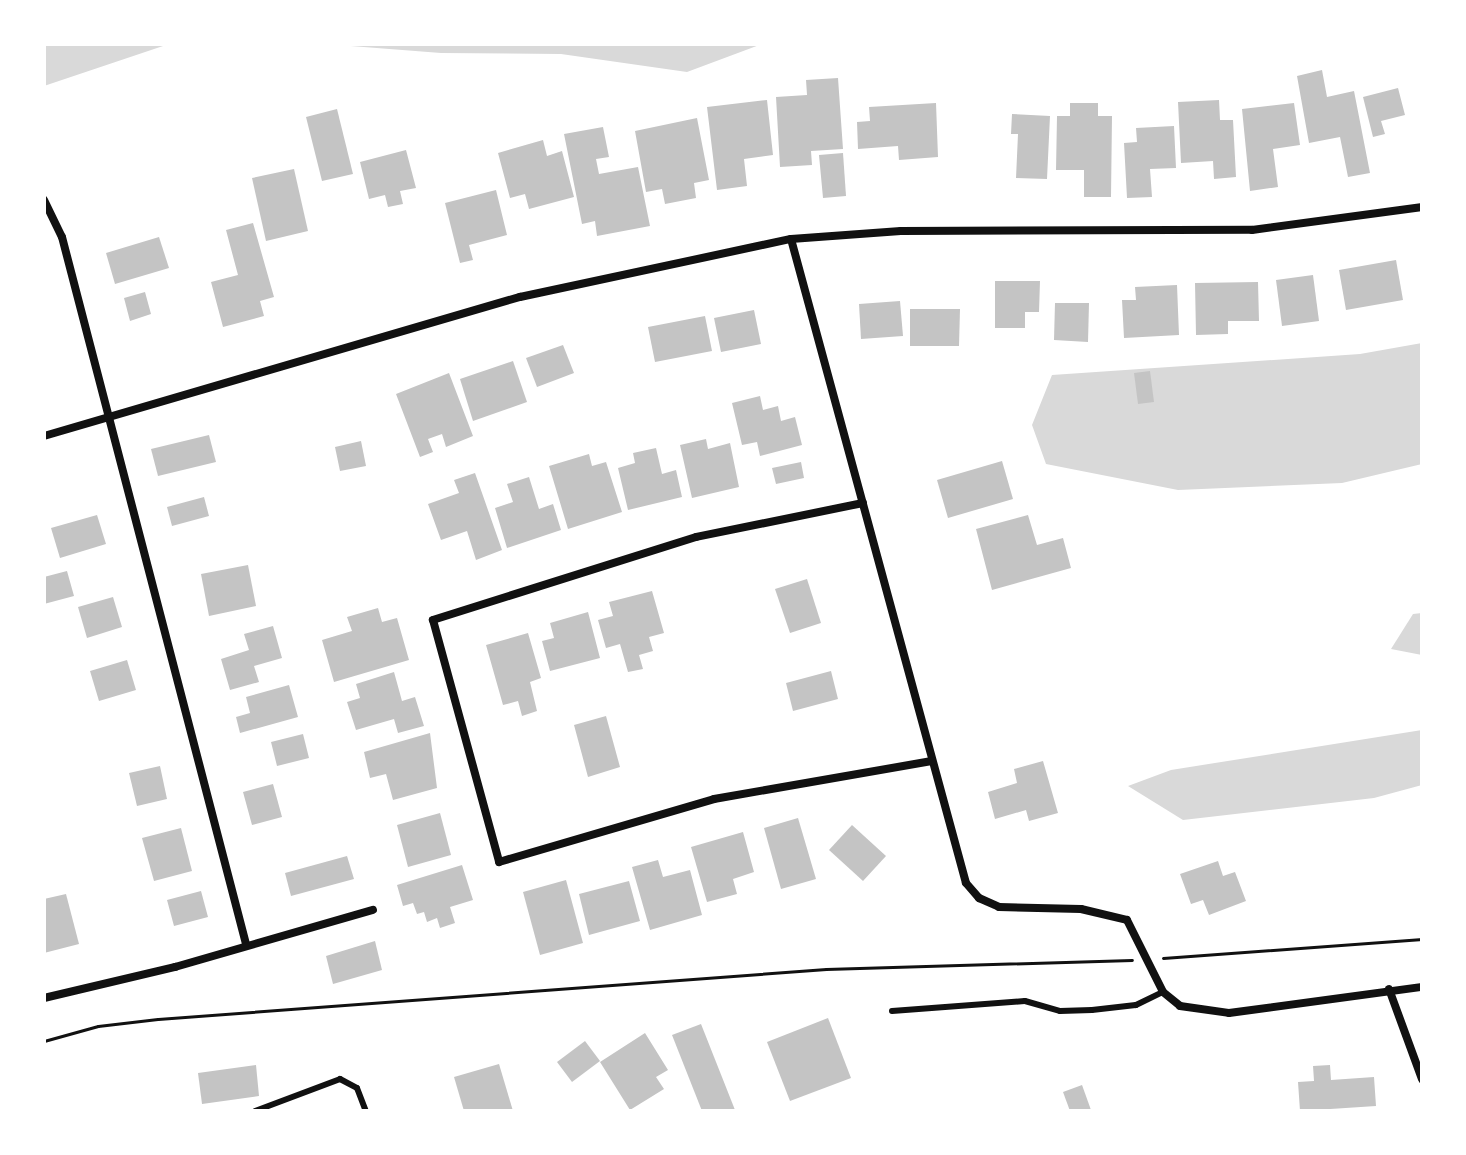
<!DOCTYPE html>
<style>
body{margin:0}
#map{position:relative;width:1466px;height:1155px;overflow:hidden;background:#fff;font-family:Signika,sans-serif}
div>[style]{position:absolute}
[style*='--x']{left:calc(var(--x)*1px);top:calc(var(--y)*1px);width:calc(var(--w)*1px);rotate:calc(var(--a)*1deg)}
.water>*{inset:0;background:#d9d9d9}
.building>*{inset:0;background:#c4c4c4}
.path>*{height:3px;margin:-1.5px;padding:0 1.5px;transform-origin:1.5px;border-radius:1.5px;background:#111}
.service>*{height:6px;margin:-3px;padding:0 3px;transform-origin:3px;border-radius:3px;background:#111}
.minor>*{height:8px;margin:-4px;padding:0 4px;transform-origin:4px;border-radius:4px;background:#111}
span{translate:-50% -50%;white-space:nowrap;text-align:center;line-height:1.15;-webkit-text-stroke:6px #fff;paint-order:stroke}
.frame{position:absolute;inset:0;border:46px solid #fff;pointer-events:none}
</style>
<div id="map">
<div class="water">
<div style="clip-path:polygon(44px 44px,762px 44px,687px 72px,561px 54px,441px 53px,325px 44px,166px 45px,44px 86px)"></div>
<div style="clip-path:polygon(1422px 343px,1422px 464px,1342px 483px,1178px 490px,1046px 464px,1032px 425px,1052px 375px,1360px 354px)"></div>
<div style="clip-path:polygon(1422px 613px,1422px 655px,1391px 649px,1413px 614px)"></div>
<div style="clip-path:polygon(1422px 730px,1422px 785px,1374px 798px,1183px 820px,1128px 786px,1171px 770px)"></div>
</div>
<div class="building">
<div style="clip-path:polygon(1322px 70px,1327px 97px,1354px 91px,1370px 173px,1348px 177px,1340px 137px,1309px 143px,1297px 76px)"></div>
<div style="clip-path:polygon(838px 78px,843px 149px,811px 151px,812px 165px,780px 167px,776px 97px,807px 95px,806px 80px)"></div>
<div style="clip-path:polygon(1398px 88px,1405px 115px,1381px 121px,1385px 134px,1373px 137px,1363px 97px)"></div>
<div style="clip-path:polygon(767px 100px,773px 155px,744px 159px,747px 186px,717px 190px,707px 107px)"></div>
<div style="clip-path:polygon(1219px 100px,1220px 120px,1233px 120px,1236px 177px,1214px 179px,1213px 161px,1181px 163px,1178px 102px)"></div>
<div style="clip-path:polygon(936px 103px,938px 157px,899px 160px,898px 146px,858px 149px,857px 122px,870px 121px,869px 107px)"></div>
<div style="clip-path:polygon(1070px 103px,1098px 103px,1098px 116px,1112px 116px,1111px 197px,1084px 197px,1084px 170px,1056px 170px,1057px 116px,1070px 116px)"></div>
<div style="clip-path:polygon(1294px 103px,1300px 145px,1273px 149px,1278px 187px,1250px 191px,1242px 109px)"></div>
<div style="clip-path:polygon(337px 109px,353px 174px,322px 181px,306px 117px)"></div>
<div style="clip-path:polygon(1012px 114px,1050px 116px,1047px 179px,1016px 178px,1018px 134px,1011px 134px)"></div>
<div style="clip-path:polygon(697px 118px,709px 180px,694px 183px,696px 198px,665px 204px,662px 189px,646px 192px,635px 131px)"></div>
<div style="clip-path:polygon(1174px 126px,1176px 168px,1150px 169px,1152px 197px,1127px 198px,1124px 143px,1137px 142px,1136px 128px)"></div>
<div style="clip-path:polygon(603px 127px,609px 157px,596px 159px,599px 174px,638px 167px,650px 226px,597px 236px,595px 221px,582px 224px,564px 134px)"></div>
<div style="clip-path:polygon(543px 140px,547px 156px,562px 151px,574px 197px,529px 209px,525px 194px,510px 198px,498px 153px)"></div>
<div style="clip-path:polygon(406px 150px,416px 188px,400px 191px,403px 204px,388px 207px,385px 195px,369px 199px,360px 162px)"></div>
<div style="clip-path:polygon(843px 153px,846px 196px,823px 198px,819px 155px)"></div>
<div style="clip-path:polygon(294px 169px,308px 231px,266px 241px,252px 178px)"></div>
<div style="clip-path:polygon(496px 190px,507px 235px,469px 245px,473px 260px,460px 263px,445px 203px)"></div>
<div style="clip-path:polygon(253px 223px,274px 297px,260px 301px,264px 316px,223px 327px,211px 282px,238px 275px,226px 230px)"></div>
<div style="clip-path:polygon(159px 237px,169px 268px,115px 284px,106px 253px)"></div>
<div style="clip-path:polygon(1396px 260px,1403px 300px,1346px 310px,1339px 270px)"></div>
<div style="clip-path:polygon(1313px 275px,1319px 321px,1282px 326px,1276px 280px)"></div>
<div style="clip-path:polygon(995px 281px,1040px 281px,1039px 312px,1025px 312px,1025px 328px,995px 328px)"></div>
<div style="clip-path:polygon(1258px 282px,1259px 321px,1228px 321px,1228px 334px,1196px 335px,1195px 283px)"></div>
<div style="clip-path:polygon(1177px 285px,1179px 335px,1124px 338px,1122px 300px,1136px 300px,1135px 287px)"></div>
<div style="clip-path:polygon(145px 292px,151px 314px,130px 321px,124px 298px)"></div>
<div style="clip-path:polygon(900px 301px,903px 336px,861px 339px,859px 304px)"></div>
<div style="clip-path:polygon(1055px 303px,1089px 303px,1088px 342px,1054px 340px)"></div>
<div style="clip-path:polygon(910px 309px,960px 309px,959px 346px,910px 346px)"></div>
<div style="clip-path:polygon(754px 310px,761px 344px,721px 352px,714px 318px)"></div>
<div style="clip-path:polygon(705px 316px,712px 351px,655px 362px,648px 327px)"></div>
<div style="clip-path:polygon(563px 345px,574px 373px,537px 387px,526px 358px)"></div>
<div style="clip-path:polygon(513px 361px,527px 402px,473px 421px,460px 379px)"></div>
<div style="clip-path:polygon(1150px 371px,1154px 402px,1138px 404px,1134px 373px)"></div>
<div style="clip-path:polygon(449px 373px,473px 436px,446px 447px,442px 434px,428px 439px,433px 452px,420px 457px,396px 394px)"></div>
<div style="clip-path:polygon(760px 396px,763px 410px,778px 406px,781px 421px,795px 417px,802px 445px,760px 456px,757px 442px,742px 445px,732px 403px)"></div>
<div style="clip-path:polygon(209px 435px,216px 462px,158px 476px,151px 449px)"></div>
<div style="clip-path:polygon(706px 439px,708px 449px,730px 443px,739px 487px,692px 498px,680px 445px)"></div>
<div style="clip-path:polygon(361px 441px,366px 466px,340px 471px,335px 447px)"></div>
<div style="clip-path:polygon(656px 448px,662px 474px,676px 470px,682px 497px,628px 510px,618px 468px,635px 463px,633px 453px)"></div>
<div style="clip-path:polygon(589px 454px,592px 466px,606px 462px,622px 512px,568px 529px,549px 466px)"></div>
<div style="clip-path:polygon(1002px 461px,1013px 499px,948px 518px,937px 480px)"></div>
<div style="clip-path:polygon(801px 462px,804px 478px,776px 484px,772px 468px)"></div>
<div style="clip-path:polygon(475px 473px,502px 550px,476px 560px,467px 531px,441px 540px,428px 504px,459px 493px,454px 480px)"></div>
<div style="clip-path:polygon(529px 477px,539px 509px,553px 504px,561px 530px,507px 548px,495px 508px,513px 502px,507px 484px)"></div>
<div style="clip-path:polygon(204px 497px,209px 516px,172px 526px,167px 507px)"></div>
<div style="clip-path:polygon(97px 515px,106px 544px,60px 558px,51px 528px)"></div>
<div style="clip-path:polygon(1028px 515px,1037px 545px,1063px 538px,1071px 568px,992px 590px,976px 529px)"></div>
<div style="clip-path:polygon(248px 565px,256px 606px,209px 616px,201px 574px)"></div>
<div style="clip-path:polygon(67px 571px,74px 596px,44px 604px,44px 577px)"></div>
<div style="clip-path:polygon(807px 579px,821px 623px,790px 633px,775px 589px)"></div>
<div style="clip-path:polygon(652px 591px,664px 633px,649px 637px,653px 651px,639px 655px,643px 669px,628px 672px,620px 644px,606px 648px,598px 620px,613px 616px,609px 602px)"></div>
<div style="clip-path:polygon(113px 597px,122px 627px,87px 638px,78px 607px)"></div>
<div style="clip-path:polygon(378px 608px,382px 622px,397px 618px,409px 660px,334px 682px,322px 640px,352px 631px,347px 617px)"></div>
<div style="clip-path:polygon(588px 612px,600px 658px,550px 671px,542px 641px,554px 638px,550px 623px)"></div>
<div style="clip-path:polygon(273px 626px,282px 658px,254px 666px,259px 682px,230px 690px,221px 659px,249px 650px,244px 634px)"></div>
<div style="clip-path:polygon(528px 633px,541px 678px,530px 682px,537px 711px,522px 716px,518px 701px,503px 705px,486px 645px)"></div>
<div style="clip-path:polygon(127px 660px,136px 690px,99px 701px,90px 671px)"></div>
<div style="clip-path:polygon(831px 671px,838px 699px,793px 711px,786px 683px)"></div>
<div style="clip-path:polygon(394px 672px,402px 701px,415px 697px,424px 726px,398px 733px,394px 719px,356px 730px,347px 702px,360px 698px,356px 684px)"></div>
<div style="clip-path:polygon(289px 685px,298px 717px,240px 733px,236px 717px,250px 713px,246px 697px)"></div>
<div style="clip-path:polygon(606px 716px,620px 767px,588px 777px,574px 725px)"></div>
<div style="clip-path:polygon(430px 733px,437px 788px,393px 800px,386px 774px,370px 778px,364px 752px)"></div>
<div style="clip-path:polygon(303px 734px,309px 758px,277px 766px,271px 742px)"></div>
<div style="clip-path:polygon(1043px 761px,1058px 813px,1029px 821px,1026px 810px,995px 819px,988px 792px,1017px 783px,1014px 769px)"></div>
<div style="clip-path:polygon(160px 766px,167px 799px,137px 806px,129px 773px)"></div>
<div style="clip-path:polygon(273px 784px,282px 817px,252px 825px,243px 792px)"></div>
<div style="clip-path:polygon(440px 813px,451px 855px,408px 867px,397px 825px)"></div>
<div style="clip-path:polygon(798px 818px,816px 879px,781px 889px,764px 828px)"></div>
<div style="clip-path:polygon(852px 825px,886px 856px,863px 881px,829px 850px)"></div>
<div style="clip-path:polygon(181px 828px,192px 871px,154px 881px,142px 838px)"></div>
<div style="clip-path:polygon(743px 832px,754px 872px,733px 879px,737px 894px,707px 902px,691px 847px)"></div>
<div style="clip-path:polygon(347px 856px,354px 879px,291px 896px,285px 873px)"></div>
<div style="clip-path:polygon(658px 860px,663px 877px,690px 870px,702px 915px,650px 930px,632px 867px)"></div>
<div style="clip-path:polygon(1218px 861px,1223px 876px,1235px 872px,1246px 901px,1209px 915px,1203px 900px,1191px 904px,1180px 874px)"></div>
<div style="clip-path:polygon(462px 865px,473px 900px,450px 907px,455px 923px,440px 928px,437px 918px,427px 922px,424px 912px,417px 914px,413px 903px,403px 906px,397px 885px)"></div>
<div style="clip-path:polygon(566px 880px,583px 943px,540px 955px,523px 892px)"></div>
<div style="clip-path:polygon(629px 881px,640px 921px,589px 935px,579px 894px)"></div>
<div style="clip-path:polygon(201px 891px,208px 917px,174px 926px,167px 900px)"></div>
<div style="clip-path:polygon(66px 894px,79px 944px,44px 953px,44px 899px)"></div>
<div style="clip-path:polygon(375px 941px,382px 970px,333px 984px,326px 956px)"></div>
<div style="clip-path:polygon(828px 1018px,851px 1078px,790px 1101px,767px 1042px)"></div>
<div style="clip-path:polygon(701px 1024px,735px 1110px,732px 1111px,702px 1111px,672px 1035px)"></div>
<div style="clip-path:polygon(645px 1033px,668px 1070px,656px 1077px,664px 1089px,630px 1110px,600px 1062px)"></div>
<div style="clip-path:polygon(585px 1041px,600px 1061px,572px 1082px,557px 1062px)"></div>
<div style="clip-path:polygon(499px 1064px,513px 1111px,464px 1111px,454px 1077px)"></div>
<div style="clip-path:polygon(256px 1065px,259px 1096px,202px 1104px,198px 1073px)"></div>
<div style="clip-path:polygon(1330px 1065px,1331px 1080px,1374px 1077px,1376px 1106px,1300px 1111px,1298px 1082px,1314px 1081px,1313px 1066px)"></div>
<div style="clip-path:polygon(1082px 1085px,1091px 1110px,1070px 1111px,1063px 1092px)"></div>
</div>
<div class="path">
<div style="--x:1163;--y:958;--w:260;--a:-4.2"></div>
<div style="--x:44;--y:1041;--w:56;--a:-15.5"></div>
<div style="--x:98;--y:1026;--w:60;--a:-6.7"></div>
<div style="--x:158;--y:1019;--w:670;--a:-4.28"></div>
<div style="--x:826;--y:969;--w:306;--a:-1.7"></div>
</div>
<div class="service">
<div style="--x:892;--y:1011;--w:133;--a:-4.3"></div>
<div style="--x:1025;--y:1001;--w:36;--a:16"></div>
<div style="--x:1060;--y:1011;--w:32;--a:-2"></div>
<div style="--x:1092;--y:1010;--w:44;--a:-6.5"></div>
<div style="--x:1136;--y:1005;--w:30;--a:-26"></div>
<div style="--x:255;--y:1111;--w:91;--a:-20.6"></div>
<div style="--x:340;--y:1079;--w:19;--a:28"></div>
<div style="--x:357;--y:1088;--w:25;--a:69"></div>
</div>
<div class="minor">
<div style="--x:44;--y:200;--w:41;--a:64.1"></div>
<div style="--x:62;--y:237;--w:731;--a:75.41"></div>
<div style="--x:791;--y:239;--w:667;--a:74.8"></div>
<div style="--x:966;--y:883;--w:20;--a:49"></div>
<div style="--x:979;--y:898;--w:22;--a:24"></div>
<div style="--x:999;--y:907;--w:82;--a:1.4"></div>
<div style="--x:1081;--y:909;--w:47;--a:13.4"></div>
<div style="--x:1127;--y:920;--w:80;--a:63.4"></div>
<div style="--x:1163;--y:992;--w:22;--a:39"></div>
<div style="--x:1180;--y:1006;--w:49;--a:8.1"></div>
<div style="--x:1229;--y:1013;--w:195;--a:-7.7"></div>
<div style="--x:44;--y:436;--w:496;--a:-16.3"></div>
<div style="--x:520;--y:297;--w:277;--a:-12.1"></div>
<div style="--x:791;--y:239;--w:110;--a:-4.2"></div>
<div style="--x:901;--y:231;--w:351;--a:-0.2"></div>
<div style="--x:1252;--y:230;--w:172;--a:-7.7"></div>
<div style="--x:863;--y:503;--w:170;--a:168.5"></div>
<div style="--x:696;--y:537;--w:276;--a:162.5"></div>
<div style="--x:433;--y:620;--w:251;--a:74.7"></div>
<div style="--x:499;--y:862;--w:224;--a:-16.3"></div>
<div style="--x:714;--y:799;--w:221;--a:-9.9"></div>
<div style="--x:1389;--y:989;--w:96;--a:69.9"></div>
<div style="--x:44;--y:998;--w:135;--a:-13.3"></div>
<div style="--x:175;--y:967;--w:206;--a:-16.1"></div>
</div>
<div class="frame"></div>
</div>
